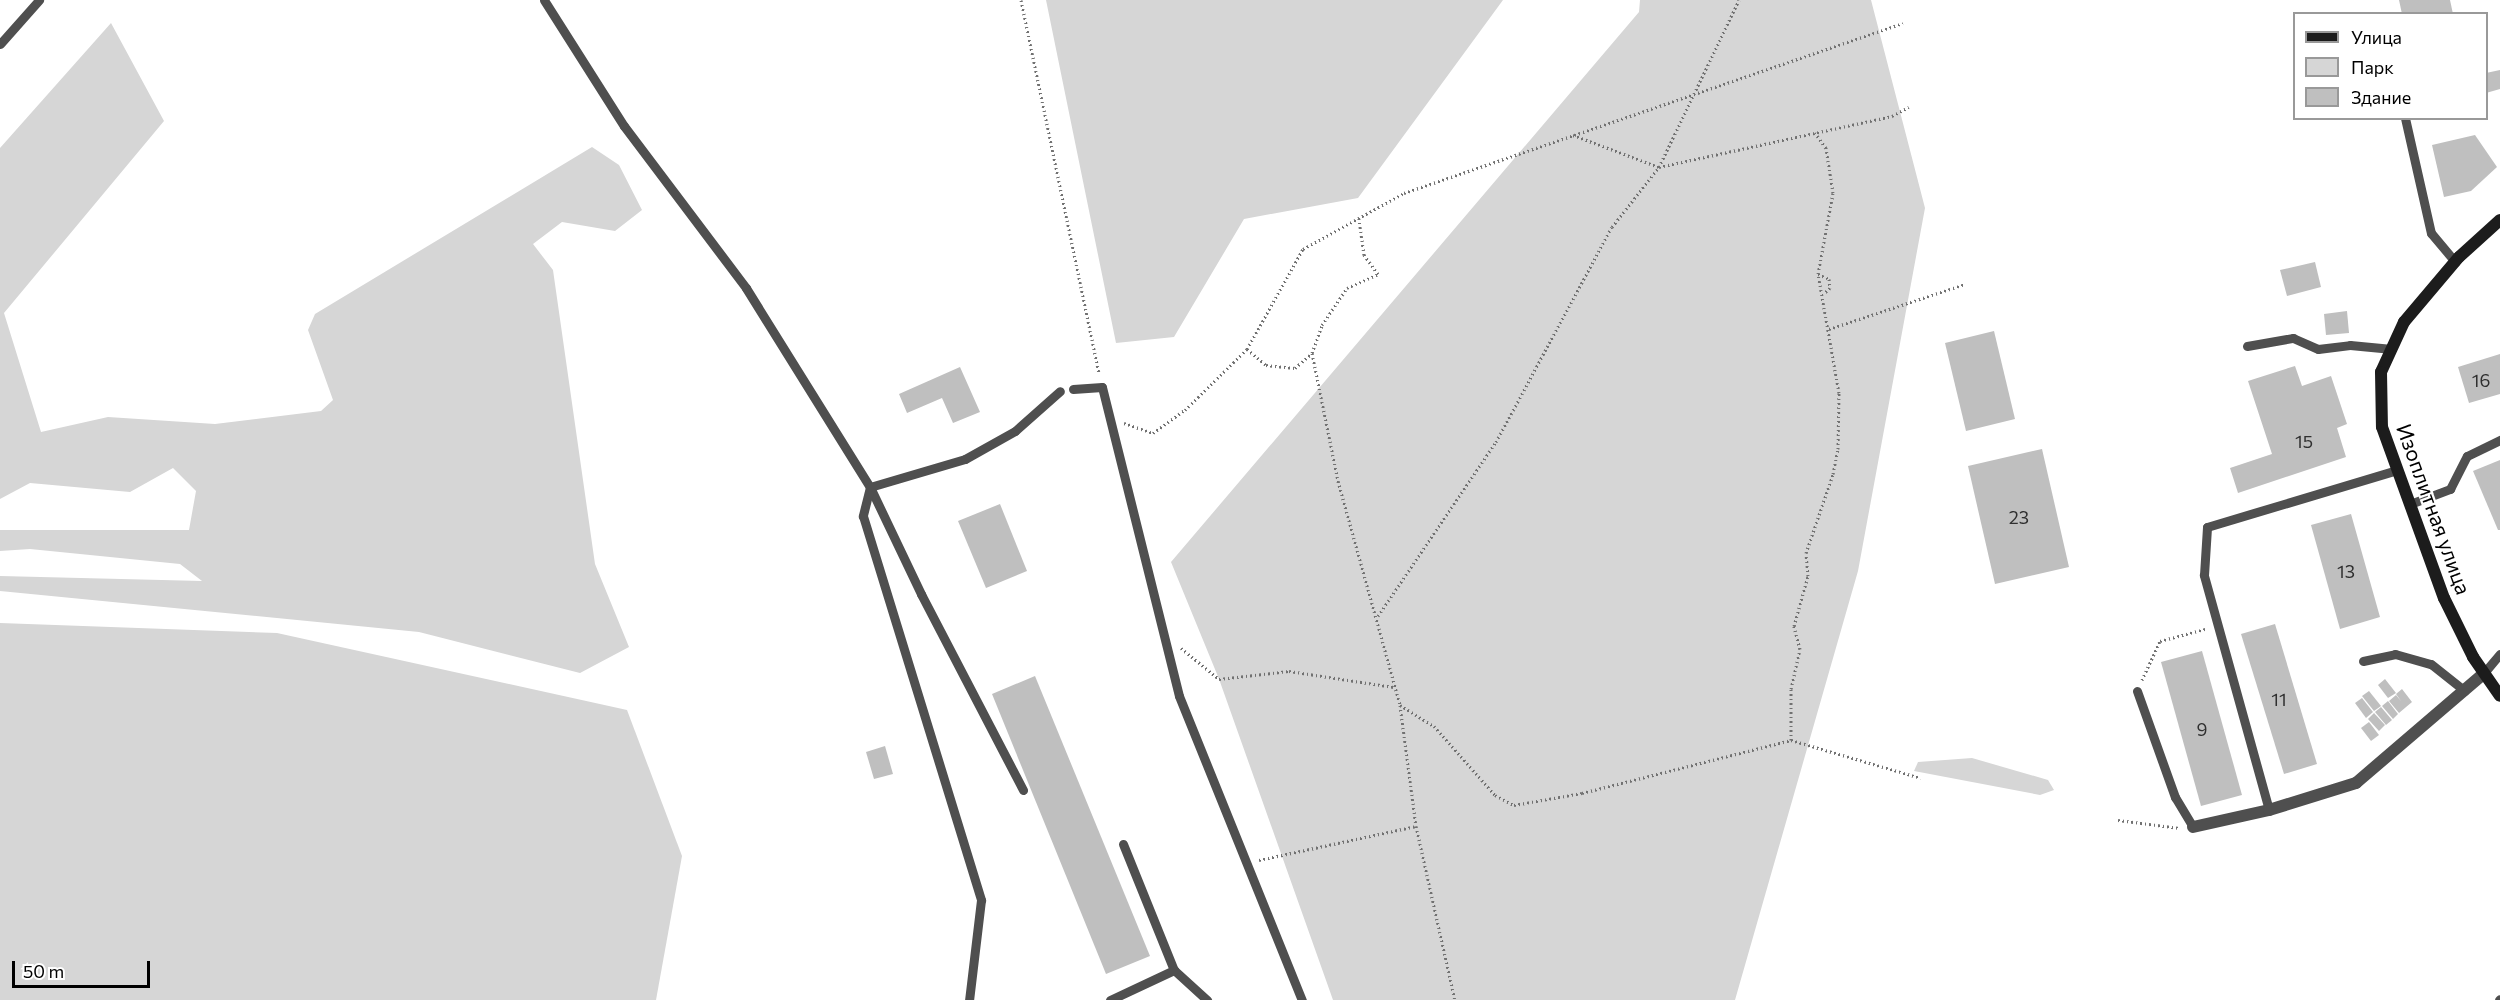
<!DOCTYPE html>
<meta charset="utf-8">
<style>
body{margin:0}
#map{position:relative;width:2500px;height:1000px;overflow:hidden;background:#fff;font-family:Commissioner,sans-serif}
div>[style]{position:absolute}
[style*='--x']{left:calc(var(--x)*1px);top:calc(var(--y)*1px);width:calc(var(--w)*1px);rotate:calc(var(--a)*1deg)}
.green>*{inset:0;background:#d6d6d6}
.building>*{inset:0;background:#bfbfbf}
.path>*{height:3px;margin-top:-1.5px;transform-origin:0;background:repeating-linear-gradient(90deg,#717171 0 1.5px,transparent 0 4.5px)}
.lane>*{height:9px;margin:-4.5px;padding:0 4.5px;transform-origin:4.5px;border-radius:4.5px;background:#4f4f4f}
.street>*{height:12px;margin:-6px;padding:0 6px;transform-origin:6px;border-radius:6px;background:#4f4f4f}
.secondary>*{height:12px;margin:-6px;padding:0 6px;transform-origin:6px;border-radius:6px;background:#1c1c1c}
span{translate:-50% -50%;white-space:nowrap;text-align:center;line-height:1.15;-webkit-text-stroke:4.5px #fff;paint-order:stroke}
.number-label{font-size:18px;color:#303030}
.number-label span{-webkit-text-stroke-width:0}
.street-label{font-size:21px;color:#000}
.legend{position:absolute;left:2293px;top:12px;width:195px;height:108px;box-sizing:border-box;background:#fff;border:2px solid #999;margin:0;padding:8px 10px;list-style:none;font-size:18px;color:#000}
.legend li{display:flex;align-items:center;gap:12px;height:30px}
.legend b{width:30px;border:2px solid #999}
.scale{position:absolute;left:12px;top:961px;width:138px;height:27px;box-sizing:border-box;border:3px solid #000;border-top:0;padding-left:8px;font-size:18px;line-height:21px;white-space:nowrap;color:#000;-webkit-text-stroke:4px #fff;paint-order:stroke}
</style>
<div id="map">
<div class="green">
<div style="clip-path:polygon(1046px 0,1503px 0,1358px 198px,1244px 219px,1174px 337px,1116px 343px)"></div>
<div style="clip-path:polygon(1640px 0,1871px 0,1925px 208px,1858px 571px,1735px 1000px,1333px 1000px,1219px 679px,1171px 562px,1639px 12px)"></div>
<div style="clip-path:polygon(111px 23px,164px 121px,4px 313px,41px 432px,108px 417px,215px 424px,321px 411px,333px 400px,308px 330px,315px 314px,592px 147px,619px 165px,642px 210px,615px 231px,562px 222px,533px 244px,553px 270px,595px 564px,629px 647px,580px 673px,419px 632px,0 591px,0 576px,202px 581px,180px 564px,30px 549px,0 551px,0 530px,189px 530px,196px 491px,173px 468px,130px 492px,30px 483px,0 499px,0 148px)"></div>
<div style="clip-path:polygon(0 623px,277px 633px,627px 710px,682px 856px,656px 1000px,0 1000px)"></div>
<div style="clip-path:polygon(1972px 758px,2048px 780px,2054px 790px,2040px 795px,1914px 771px,1918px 762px)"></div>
</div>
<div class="building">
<div style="clip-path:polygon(2399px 0,2450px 0,2453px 14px,2402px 14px)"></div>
<div style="clip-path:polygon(2500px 70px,2500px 89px,2486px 93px,2486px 73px)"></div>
<div style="clip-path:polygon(2475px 135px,2497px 167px,2471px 191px,2444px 197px,2432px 145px)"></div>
<div style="clip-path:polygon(2315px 262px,2321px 287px,2287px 296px,2280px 270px)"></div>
<div style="clip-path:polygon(2347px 311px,2349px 333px,2326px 335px,2324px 314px)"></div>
<div style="clip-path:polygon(1994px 331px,2015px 419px,1966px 431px,1945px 343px)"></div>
<div style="clip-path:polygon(2500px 354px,2500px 394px,2469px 403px,2458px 367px)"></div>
<div style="clip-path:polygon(2295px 366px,2302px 386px,2331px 376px,2347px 424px,2337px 428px,2346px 457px,2238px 493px,2230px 468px,2272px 454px,2248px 381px)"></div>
<div style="clip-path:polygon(960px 367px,980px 412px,953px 423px,942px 398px,907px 413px,899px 394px)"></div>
<div style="clip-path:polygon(2042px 449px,2069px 567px,1995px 584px,1968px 466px)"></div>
<div style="clip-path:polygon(2500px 460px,2500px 530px,2498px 530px,2473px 471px)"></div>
<div style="clip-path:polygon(1000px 504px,1027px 571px,986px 588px,958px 521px)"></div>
<div style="clip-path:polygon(2351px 514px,2380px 617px,2340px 629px,2311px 525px)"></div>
<div style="clip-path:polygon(2275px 624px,2317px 764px,2284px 774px,2241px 634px)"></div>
<div style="clip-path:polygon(2202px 651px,2242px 795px,2201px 806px,2161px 662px)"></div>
<div style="clip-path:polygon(1035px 676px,1150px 956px,1106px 974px,992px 694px)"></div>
<div style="clip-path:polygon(2385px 679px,2396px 693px,2388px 698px,2378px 685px)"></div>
<div style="clip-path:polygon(2402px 689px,2412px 702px,2399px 713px,2389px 701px,2396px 695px,2401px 701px,2396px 694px)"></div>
<div style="clip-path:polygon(2369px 691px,2381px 706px,2374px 711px,2362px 696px)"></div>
<div style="clip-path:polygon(2362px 698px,2373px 712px,2366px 718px,2355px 703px)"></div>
<div style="clip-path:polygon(2388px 701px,2398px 714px,2393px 719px,2382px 706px)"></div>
<div style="clip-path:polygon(2381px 707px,2392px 720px,2386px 725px,2375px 712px)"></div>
<div style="clip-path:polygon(2374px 713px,2385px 725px,2379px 731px,2368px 719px)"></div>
<div style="clip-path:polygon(2369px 722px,2379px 735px,2371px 741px,2361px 728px)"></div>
<div style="clip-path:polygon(885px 746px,893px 774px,874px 779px,866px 752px)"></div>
</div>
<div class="path">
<div style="--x:1021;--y:0;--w:382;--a:78.2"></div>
<div style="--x:1573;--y:135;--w:92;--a:20.4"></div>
<div style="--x:1659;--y:167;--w:185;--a:-64.4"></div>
<div style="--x:1818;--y:274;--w:12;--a:24"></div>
<div style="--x:1829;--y:279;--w:9;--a:84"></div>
<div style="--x:1830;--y:288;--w:9;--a:139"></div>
<div style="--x:1829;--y:329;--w:143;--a:-18.3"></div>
<div style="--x:1247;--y:349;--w:25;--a:40"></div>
<div style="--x:1266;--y:365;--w:29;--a:6"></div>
<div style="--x:1295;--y:368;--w:23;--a:-41"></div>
<div style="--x:1312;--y:353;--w:30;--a:-70"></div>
<div style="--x:1322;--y:325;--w:45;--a:-56"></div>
<div style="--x:1347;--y:288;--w:34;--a:-24"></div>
<div style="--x:1378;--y:274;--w:24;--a:-126"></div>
<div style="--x:1364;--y:255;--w:37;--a:-98"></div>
<div style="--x:1312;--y:353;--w:131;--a:78.5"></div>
<div style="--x:1338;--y:481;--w:232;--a:74.5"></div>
<div style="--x:1400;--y:705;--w:122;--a:82.5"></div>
<div style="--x:1416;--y:826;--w:178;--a:77.4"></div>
<div style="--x:1124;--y:423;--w:31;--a:19"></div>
<div style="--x:1153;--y:433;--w:39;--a:-36"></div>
<div style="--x:1185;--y:410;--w:87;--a:-44.5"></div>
<div style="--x:1247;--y:349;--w:115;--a:-60.8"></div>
<div style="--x:1303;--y:249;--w:115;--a:-29"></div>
<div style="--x:1404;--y:193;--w:527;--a:-18.81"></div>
<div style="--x:1378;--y:616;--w:210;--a:-55.9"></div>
<div style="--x:1496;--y:442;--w:244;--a:-61.7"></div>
<div style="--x:1612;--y:227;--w:76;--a:-51.9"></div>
<div style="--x:1659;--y:167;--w:239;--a:-12.3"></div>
<div style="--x:1892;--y:116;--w:19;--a:-28"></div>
<div style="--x:1181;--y:648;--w:49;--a:39.2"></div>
<div style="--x:1219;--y:679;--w:70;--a:-6.5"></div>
<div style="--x:1289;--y:671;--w:106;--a:8.7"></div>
<div style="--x:2142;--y:680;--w:43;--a:-65.2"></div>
<div style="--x:2160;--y:641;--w:47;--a:-14.9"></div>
<div style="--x:1400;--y:705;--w:40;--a:32"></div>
<div style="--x:1434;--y:726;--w:92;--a:48.5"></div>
<div style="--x:1495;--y:795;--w:21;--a:28"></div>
<div style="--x:1514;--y:805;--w:69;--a:-10"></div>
<div style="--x:1582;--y:793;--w:216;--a:-14.2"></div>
<div style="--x:1791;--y:740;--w:135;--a:16.3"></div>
<div style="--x:1791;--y:740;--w:51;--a:-90"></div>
<div style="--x:1791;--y:689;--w:41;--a:-77.3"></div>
<div style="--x:1800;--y:649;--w:24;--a:-105"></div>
<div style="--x:1794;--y:626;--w:52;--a:-74.4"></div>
<div style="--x:1808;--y:576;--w:23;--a:-95"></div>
<div style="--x:1806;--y:553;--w:83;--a:-71.1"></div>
<div style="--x:1833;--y:474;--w:25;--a:-79"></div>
<div style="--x:1838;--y:449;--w:56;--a:-89"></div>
<div style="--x:1839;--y:393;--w:121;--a:-100"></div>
<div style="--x:1818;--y:274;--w:82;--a:-79.5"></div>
<div style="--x:1833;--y:193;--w:46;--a:-98.8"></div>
<div style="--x:1826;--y:148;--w:19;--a:-126"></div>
<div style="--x:2118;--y:820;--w:62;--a:7.5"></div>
<div style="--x:1259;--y:860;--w:161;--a:-12.2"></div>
</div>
<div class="lane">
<div style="--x:544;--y:0;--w:149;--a:57.6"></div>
<div style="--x:624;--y:126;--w:203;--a:53"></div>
<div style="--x:746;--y:288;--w:234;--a:58.1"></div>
<div style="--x:870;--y:487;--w:119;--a:64.5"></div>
<div style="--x:921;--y:594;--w:221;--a:62.5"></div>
<div style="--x:0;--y:44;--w:59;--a:-48.4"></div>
<div style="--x:2405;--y:118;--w:118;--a:77.3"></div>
<div style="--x:2431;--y:233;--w:38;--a:50"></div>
<div style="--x:2247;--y:346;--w:47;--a:-9.9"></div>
<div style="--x:2293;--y:338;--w:27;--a:24"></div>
<div style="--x:2318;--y:349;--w:32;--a:-7"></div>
<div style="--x:2350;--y:345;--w:42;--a:5.4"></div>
<div style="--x:1073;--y:389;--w:29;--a:-4"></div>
<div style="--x:1102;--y:387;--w:318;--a:76"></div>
<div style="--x:1179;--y:696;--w:328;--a:68"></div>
<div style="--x:870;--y:487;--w:30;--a:104"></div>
<div style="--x:863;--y:516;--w:402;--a:72.9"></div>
<div style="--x:981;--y:900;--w:101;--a:96.8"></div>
<div style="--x:870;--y:487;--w:99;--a:-16.4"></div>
<div style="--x:965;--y:459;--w:57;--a:-29.2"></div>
<div style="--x:1015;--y:431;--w:60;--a:-41.6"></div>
<div style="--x:2410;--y:504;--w:43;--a:-20.6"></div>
<div style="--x:2450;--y:489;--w:37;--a:-63"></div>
<div style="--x:2467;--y:456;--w:37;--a:-26"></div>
<div style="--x:2363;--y:661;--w:33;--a:-12"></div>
<div style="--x:2395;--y:654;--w:37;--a:16"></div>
<div style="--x:2431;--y:664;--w:43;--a:38.5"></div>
<div style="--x:2483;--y:674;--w:26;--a:-50"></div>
<div style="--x:2137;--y:691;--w:113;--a:70.3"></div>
<div style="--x:2175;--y:797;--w:35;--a:59"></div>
<div style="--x:2269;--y:810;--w:244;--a:-105.5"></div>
<div style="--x:2204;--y:575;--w:48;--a:-86.4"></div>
<div style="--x:2207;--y:527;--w:198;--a:-16.7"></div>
<div style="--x:1123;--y:844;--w:136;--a:68"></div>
<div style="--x:1174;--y:970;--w:45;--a:42.3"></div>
<div style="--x:1110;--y:1000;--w:71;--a:-25.1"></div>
<div style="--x:2499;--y:1000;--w:1;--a:-45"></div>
</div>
<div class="street">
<div style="--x:2193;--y:827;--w:78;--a:-12.6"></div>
<div style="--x:2269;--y:810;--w:91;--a:-17.2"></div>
<div style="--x:2356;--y:783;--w:167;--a:-40.6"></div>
</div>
<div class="secondary">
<div style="--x:2500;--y:220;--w:55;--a:137.9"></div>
<div style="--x:2459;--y:257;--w:85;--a:130.2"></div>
<div style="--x:2404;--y:322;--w:55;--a:114.7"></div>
<div style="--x:2381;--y:372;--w:55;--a:89"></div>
<div style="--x:2382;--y:427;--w:182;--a:70.1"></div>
<div style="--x:2444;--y:598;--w:66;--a:63.8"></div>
<div style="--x:2473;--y:657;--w:47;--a:55.3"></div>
</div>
<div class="number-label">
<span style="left:2481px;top:380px">16</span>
<span style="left:2304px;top:441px">15</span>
<span style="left:2019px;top:517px">23</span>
<span style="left:2346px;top:571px">13</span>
<span style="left:2279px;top:699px">11</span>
<span style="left:2202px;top:729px">9</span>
</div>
<div class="street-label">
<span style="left:2434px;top:509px;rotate:70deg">Изоплитная улица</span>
</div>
<ul class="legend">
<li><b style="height:8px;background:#1c1c1c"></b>Улица</li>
<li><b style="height:16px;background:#d6d6d6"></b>Парк</li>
<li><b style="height:16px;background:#bfbfbf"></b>Здание</li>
</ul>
<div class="scale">50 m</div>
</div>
